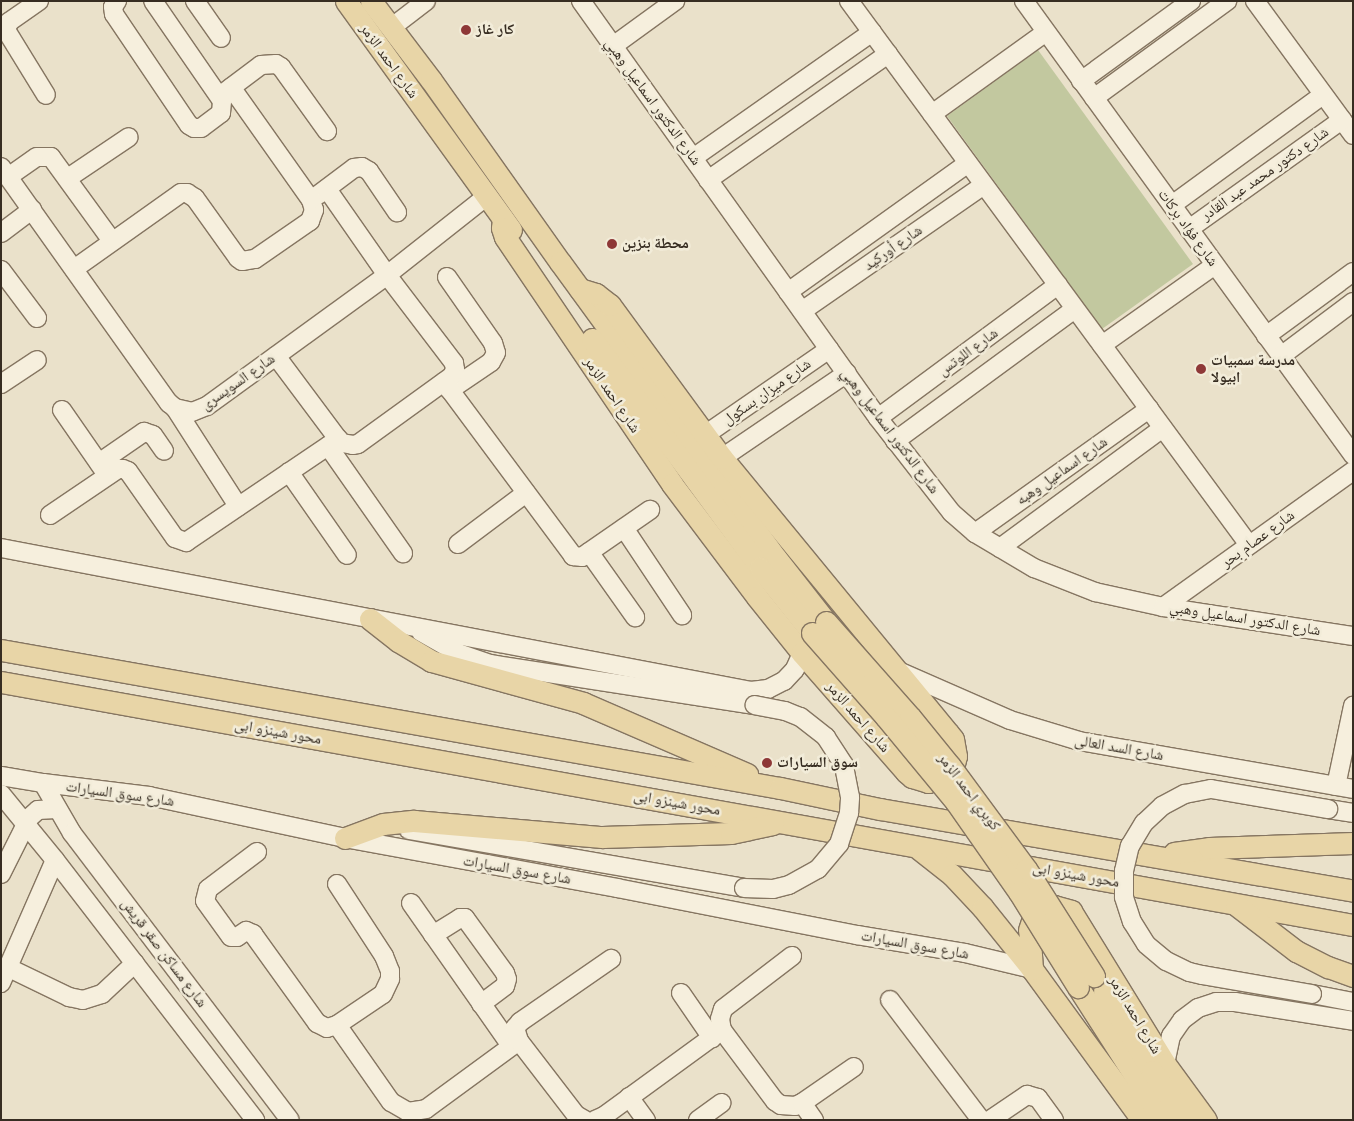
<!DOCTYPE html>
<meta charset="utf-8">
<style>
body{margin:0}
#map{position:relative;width:1354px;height:1121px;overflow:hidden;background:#eae1ca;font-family:Spectral,"Noto Naskh Arabic",serif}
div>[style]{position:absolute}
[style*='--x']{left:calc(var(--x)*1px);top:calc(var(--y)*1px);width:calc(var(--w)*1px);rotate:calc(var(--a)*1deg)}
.green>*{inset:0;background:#c2c89f}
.roads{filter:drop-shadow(1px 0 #857561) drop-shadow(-1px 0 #857561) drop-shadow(0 1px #857561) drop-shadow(0 -1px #857561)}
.minor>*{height:18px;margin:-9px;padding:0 9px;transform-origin:9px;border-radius:9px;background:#f6efdd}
.major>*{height:21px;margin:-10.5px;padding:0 10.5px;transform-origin:10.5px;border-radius:10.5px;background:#e8d5a7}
.bridges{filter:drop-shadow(1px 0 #857561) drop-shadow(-1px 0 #857561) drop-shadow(0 1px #857561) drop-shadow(0 -1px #857561)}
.minor-bridge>*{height:18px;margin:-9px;padding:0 9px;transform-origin:9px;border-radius:9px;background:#f6efdd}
.major-bridge>*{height:21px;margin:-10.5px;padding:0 10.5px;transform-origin:10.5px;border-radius:10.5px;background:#e8d5a7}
.dots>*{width:14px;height:14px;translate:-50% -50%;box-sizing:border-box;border:2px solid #f2ecd9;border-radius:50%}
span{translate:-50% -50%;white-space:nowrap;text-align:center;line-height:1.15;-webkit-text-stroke:5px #f2ecd9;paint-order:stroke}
.poi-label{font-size:15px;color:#372d22;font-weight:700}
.left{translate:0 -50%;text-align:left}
.street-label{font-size:15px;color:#372d22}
.frame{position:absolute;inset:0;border:2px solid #372d22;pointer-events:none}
</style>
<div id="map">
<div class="green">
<div style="clip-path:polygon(1038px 50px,1193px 264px,1102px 329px,947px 116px)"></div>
</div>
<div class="roads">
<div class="minor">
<div style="--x:39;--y:1;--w:37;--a:145"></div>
<div style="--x:9;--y:22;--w:9;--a:111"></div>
<div style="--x:6;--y:30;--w:76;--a:58.4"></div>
<div style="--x:117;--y:1;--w:7;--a:124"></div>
<div style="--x:113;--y:7;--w:7;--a:82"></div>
<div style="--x:114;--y:14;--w:134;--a:56"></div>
<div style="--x:189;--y:125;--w:6;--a:31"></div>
<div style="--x:194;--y:128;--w:7;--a:0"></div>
<div style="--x:201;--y:128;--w:25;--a:-37"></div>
<div style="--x:221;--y:113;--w:12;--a:-85"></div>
<div style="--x:222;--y:101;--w:121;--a:-124.6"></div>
<div style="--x:195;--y:1;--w:45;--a:54.9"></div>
<div style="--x:581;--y:1;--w:512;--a:54.54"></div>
<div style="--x:878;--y:418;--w:120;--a:52.1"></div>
<div style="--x:952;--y:513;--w:30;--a:41"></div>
<div style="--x:975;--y:533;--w:69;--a:30.7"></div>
<div style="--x:1034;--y:568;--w:66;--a:21.5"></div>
<div style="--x:1095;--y:592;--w:70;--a:12.4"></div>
<div style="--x:1163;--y:607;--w:192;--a:8.7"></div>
<div style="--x:849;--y:1;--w:675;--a:53.67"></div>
<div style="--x:1024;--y:1;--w:561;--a:54.07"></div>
<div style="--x:1255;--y:1;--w:166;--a:53.8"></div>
<div style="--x:391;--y:28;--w:44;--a:-37.6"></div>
<div style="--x:613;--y:46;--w:77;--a:-36"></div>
<div style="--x:1081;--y:81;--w:136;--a:-36"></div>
<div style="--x:221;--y:95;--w:50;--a:-36.9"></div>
<div style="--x:261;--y:65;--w:15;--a:-4"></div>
<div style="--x:276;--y:64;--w:6;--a:31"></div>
<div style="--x:281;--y:67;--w:79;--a:54.3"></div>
<div style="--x:1094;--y:98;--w:165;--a:-36.1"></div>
<div style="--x:932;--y:114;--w:140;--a:-35.7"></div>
<div style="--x:693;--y:158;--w:219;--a:-35.1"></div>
<div style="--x:1;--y:167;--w:290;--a:54.6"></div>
<div style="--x:169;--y:403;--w:8;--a:40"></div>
<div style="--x:175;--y:408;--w:17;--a:13"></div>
<div style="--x:192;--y:412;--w:16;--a:-22"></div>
<div style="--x:207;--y:406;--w:223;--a:-36"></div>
<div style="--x:387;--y:275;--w:127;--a:-38.3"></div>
<div style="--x:8;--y:177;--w:35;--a:-35"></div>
<div style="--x:37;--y:157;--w:14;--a:0"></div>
<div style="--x:51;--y:157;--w:104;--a:54"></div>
<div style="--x:68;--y:178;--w:73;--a:-33.9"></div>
<div style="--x:708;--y:180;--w:220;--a:-35"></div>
<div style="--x:318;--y:195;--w:45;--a:-36.9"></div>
<div style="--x:354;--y:168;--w:8;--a:-7"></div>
<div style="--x:362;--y:167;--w:8;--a:30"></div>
<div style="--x:369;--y:171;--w:50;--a:55.7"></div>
<div style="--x:1172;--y:205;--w:187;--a:-36.1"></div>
<div style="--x:1189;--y:229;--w:188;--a:-35.5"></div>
<div style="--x:1;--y:233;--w:39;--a:-37"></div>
<div style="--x:74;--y:269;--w:131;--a:-35.4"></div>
<div style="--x:181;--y:193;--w:6;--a:0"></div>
<div style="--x:187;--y:193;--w:9;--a:32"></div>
<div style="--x:195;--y:198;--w:74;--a:54.4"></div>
<div style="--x:238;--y:258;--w:5;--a:37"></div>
<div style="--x:242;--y:261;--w:13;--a:-9"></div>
<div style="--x:255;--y:259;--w:67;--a:-34.6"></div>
<div style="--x:310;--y:221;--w:12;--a:-70"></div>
<div style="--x:314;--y:210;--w:10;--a:-107"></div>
<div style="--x:311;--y:200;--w:138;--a:-125.3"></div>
<div style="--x:1;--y:270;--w:60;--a:53.1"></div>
<div style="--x:447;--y:277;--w:80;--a:55.1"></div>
<div style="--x:493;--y:343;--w:10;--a:73"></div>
<div style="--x:496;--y:353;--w:10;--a:119"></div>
<div style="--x:491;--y:362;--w:50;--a:145.7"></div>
<div style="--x:788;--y:292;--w:221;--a:-35.6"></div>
<div style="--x:802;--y:311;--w:221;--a:-34.7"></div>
<div style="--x:1266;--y:336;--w:108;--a:-36.3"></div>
<div style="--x:1102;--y:345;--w:138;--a:-35.3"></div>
<div style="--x:276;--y:356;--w:104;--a:53.2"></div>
<div style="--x:338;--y:439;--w:6;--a:45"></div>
<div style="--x:342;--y:443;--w:11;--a:10"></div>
<div style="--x:353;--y:445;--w:5;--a:-11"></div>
<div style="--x:358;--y:444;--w:116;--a:-35.9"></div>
<div style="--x:452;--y:376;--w:7;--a:-63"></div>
<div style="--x:455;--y:370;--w:7;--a:-98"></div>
<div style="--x:454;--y:363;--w:111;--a:-127.3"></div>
<div style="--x:387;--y:275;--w:105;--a:-124.9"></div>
<div style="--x:1281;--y:356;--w:90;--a:-36.9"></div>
<div style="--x:444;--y:382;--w:217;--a:53.4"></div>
<div style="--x:573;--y:556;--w:9;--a:6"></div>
<div style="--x:582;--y:557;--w:83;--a:-34.7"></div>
<div style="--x:1;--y:384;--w:43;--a:-33.7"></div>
<div style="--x:175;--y:408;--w:117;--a:57.3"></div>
<div style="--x:62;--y:410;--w:75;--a:55.3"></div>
<div style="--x:878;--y:418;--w:224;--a:-36.5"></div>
<div style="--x:705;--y:435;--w:151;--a:-34.7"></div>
<div style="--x:895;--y:441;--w:223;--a:-36.3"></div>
<div style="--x:328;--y:446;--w:131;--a:55"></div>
<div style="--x:722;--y:458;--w:151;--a:-34.2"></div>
<div style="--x:99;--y:463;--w:55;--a:-34.6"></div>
<div style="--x:144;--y:432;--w:9;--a:18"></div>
<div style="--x:153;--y:435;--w:19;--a:55"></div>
<div style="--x:289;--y:472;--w:101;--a:55.1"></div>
<div style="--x:50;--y:515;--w:82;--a:-34.1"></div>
<div style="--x:118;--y:469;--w:5;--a:0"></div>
<div style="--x:123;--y:469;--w:5;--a:22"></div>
<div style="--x:128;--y:471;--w:82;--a:55"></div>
<div style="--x:175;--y:538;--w:12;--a:20"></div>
<div style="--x:186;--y:542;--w:184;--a:-34.1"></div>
<div style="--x:624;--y:528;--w:105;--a:56.3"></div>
<div style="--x:975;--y:533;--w:214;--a:-35.5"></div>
<div style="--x:458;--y:544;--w:85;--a:-36.9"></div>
<div style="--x:1;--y:548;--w:764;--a:10.79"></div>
<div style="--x:751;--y:691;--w:17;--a:-7"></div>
<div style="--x:768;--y:689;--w:18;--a:-27"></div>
<div style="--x:784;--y:681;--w:16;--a:-47"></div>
<div style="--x:795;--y:669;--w:17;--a:-66"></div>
<div style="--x:1000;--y:548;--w:202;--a:-36.4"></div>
<div style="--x:589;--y:552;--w:80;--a:54.7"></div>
<div style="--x:1163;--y:607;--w:234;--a:-35.6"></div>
<div style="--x:421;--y:632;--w:43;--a:29.6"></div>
<div style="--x:458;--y:653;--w:34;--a:19"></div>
<div style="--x:490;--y:664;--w:268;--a:8.8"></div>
<div style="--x:896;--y:670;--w:124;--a:23.7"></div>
<div style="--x:1010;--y:720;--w:72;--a:16.9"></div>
<div style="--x:1079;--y:741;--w:278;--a:9.9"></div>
<div style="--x:1;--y:776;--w:43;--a:9.5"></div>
<div style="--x:43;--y:783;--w:107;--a:7"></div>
<div style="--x:149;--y:796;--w:200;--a:12.1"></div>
<div style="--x:345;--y:838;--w:277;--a:10.4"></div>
<div style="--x:617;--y:888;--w:245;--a:11.1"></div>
<div style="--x:857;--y:935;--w:109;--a:9.5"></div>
<div style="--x:965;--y:953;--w:69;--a:13.4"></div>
<div style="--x:43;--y:783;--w:58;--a:59.9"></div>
<div style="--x:72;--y:833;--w:360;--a:52.8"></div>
<div style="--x:1336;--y:786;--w:82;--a:-78"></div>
<div style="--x:1;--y:794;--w:85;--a:50.7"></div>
<div style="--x:55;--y:860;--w:328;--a:52.4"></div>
<div style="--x:1328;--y:809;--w:25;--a:9"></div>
<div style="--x:409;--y:830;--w:340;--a:9.8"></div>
<div style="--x:257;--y:852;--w:61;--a:142.9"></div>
<div style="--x:208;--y:889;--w:12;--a:104"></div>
<div style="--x:205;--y:901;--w:44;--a:54.2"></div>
<div style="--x:231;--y:937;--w:6;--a:0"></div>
<div style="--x:237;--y:937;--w:11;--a:-34"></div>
<div style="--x:246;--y:931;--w:8;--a:23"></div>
<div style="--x:253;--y:934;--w:110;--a:54.3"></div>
<div style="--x:317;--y:1023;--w:11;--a:27"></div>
<div style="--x:327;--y:1028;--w:10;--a:-17"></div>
<div style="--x:337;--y:1025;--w:55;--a:-34"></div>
<div style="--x:383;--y:994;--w:17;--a:-65"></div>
<div style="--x:390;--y:979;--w:8;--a:-90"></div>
<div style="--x:390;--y:971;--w:16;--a:-112"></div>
<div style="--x:384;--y:956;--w:86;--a:-123.1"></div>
<div style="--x:1;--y:874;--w:63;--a:-63.4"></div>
<div style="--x:29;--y:818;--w:12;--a:-42"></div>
<div style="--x:38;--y:810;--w:18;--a:-3"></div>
<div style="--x:411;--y:903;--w:174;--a:55"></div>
<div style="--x:433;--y:935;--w:32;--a:-32"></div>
<div style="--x:460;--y:918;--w:5;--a:0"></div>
<div style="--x:465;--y:918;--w:68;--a:54"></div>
<div style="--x:505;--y:973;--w:6;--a:72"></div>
<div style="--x:507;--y:979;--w:7;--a:106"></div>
<div style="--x:505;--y:986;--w:30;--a:143"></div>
<div style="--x:792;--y:956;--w:87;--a:142.5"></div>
<div style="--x:723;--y:1009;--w:10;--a:107"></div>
<div style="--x:720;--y:1019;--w:11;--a:80"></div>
<div style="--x:722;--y:1030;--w:89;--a:53.3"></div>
<div style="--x:775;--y:1101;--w:7;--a:34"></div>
<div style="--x:781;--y:1105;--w:14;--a:4"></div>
<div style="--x:795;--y:1106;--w:8;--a:-23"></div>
<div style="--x:802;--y:1103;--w:63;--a:-34.7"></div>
<div style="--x:9;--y:968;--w:67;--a:25.8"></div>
<div style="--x:69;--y:997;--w:14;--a:12"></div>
<div style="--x:83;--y:1000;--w:20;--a:-18"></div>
<div style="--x:102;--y:994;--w:45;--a:-43.2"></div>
<div style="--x:1;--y:983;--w:134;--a:-66.3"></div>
<div style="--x:681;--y:993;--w:55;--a:55.4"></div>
<div style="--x:1312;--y:994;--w:42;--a:11"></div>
<div style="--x:890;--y:1000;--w:151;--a:52.8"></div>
<div style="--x:337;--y:1025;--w:94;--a:55"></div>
<div style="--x:391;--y:1102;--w:20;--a:30"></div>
<div style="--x:408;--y:1112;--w:18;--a:-9"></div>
<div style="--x:426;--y:1109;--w:115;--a:-36.2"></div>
<div style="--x:1165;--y:1064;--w:29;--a:-78"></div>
<div style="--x:1171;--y:1036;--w:19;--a:-55"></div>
<div style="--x:1182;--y:1020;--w:20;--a:-37"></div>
<div style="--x:1198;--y:1008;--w:19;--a:-18"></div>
<div style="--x:1216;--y:1002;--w:19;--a:0"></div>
<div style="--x:1235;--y:1002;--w:120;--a:9.1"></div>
<div style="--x:629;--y:1097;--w:29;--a:54"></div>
<div style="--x:802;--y:1103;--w:21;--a:55"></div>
<div style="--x:585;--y:1120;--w:10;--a:-151"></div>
<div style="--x:576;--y:1115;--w:93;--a:-127.6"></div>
<div style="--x:519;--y:1041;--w:14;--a:-107"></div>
<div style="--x:515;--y:1028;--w:8;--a:-50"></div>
<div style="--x:520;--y:1022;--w:111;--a:-34.7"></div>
<div style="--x:595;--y:1120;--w:10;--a:-24"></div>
<div style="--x:604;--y:1116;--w:146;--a:-36.1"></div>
<div style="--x:698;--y:1120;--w:29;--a:-36"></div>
<div style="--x:990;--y:1120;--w:45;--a:-34"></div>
<div style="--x:1027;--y:1095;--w:11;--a:15"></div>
<div style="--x:1038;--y:1098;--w:27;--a:54"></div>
</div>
<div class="major">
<div style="--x:346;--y:1;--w:282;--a:54.2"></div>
<div style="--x:371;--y:1;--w:99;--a:52.8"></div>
<div style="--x:431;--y:80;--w:223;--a:54.7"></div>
<div style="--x:560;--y:262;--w:366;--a:53.9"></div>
<div style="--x:776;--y:558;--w:81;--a:52"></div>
<div style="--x:503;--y:219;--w:9;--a:96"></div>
<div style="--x:502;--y:228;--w:9;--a:72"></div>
<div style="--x:505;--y:237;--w:298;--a:55.9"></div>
<div style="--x:672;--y:484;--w:141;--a:53"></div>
<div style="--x:757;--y:597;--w:72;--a:51.2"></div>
<div style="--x:802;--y:653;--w:158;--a:48.8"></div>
<div style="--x:906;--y:772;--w:8;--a:40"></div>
<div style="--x:912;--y:777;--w:17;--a:17"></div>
<div style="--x:928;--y:782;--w:17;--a:-17"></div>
<div style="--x:944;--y:777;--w:16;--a:-52"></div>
<div style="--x:954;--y:764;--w:8;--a:-76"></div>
<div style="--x:956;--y:756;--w:17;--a:-100"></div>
<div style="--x:953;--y:739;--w:8;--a:-130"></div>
<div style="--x:948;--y:733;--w:356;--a:-129.4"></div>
<div style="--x:722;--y:458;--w:190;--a:-126.2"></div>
<div style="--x:610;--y:305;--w:18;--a:-142"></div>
<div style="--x:596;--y:294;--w:17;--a:-163"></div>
<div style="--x:592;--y:339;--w:284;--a:53.7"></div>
<div style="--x:760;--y:568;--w:83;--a:51.3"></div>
<div style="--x:370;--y:619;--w:36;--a:38"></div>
<div style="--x:398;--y:641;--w:39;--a:31"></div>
<div style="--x:431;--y:661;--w:158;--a:15.4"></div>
<div style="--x:583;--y:703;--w:179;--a:23.4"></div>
<div style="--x:1;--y:650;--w:791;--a:10.05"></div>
<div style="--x:780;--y:788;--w:102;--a:11.9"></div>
<div style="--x:880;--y:809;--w:480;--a:9.8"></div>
<div style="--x:1;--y:682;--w:1374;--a:10.19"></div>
<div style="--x:345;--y:838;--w:40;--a:-20.2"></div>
<div style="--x:383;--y:824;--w:31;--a:-6"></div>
<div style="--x:414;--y:821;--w:189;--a:4.9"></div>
<div style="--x:602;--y:837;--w:129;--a:-1.8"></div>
<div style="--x:731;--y:833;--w:43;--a:-12.1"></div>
<div style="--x:919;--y:849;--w:42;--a:38.2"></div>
<div style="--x:952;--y:875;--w:45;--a:46.8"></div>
<div style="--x:983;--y:908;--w:78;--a:51.2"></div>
<div style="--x:1032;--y:969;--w:187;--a:53.9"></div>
<div style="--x:1174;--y:853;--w:35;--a:-8"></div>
<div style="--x:1209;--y:848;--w:144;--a:-2"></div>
<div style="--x:1236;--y:905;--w:76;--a:37.5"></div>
<div style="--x:1296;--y:951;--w:36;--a:27"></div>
<div style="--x:1328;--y:967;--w:27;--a:20"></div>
<div style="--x:1032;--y:969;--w:39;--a:-94"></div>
<div style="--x:1029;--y:930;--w:13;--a:-72"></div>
<div style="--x:1033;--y:918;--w:12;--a:-42"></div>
<div style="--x:1042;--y:910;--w:13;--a:-18"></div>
<div style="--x:1054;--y:906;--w:18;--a:16"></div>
<div style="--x:1071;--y:911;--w:180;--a:58.4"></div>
<div style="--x:1165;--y:1064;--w:69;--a:53.8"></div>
<div style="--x:1078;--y:987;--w:158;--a:57.4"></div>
<div style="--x:1104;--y:991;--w:93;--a:59"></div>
<div style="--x:1152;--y:1071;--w:60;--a:55.2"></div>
</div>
</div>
<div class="bridges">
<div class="minor-bridge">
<div style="--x:744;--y:888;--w:29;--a:2"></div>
<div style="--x:773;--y:889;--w:16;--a:-14"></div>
<div style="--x:789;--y:885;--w:33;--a:-29"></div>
<div style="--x:818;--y:869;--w:33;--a:-50"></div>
<div style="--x:839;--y:844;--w:33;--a:-72"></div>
<div style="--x:849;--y:813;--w:16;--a:-86"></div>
<div style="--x:850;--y:797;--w:33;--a:-101"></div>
<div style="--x:844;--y:765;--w:33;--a:-123"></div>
<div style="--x:826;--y:737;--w:33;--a:-142"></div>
<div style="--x:800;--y:717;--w:16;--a:-158"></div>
<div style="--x:785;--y:711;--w:31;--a:-169"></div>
<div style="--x:1312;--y:994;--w:112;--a:-170.2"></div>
<div style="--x:1202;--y:975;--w:13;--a:-167"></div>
<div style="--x:1189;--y:972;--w:25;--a:-154"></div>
<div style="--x:1166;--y:961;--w:26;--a:-140"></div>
<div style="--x:1146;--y:944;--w:26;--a:-122"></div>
<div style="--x:1132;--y:922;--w:26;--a:-108"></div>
<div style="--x:1124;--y:897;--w:26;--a:-90"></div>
<div style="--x:1124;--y:871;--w:26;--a:-77"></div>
<div style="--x:1130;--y:846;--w:27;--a:-59"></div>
<div style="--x:1144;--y:823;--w:25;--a:-43"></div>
<div style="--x:1162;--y:806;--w:26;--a:-28"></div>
<div style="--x:1185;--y:794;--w:26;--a:-11"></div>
<div style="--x:1211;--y:789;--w:119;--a:9.7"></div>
</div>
<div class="major-bridge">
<div style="--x:826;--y:622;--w:127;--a:48.5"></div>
<div style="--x:910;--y:717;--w:63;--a:50.8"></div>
<div style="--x:950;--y:766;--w:128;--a:53.6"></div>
<div style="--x:1026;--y:869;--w:127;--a:57.6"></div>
<div style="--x:812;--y:633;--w:112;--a:48.6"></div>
<div style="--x:886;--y:717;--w:110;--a:50.5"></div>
<div style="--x:956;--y:802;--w:110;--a:55"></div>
<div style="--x:1019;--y:892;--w:112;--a:58.2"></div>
</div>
</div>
<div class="dots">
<div style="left:466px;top:30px;background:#8e3837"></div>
<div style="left:612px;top:244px;background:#8e3837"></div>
<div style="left:1201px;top:369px;background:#8e3837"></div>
<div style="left:767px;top:763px;background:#8e3837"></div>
</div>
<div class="poi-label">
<span class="left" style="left:476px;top:30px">كار غاز</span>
<span class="left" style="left:622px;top:244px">محطة بنزين</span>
<span class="left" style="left:1211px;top:369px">مدرسة سمبيات<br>ابيولا</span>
<span class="left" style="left:777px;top:763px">سوق السيارات</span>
</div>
<div class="street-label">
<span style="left:389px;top:61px;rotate:54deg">شارع احمد الزمر</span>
<span style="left:653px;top:102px;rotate:54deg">شارع الدكتور اسماعيل وهبي</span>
<span style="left:1265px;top:174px;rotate:-35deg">شارع دكتور محمد عبد القادر</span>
<span style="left:1188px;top:228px;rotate:54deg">شارع فؤاد بركات</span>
<span style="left:893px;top:248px;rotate:-35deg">شارع أوركيد</span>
<span style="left:968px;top:352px;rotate:-36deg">شارع اللوتس</span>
<span style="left:238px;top:382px;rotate:-35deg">شارع السويسرى</span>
<span style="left:767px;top:392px;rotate:-35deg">شارع ميزان بسكول</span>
<span style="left:612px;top:395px;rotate:56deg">شارع احمد الزمر</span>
<span style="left:890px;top:431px;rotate:53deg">شارع الدكتور اسماعيل وهبي</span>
<span style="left:1062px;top:471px;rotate:-35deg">شارع اسماعيل وهبه</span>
<span style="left:1258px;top:539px;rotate:-36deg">شارع عصام بحر</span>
<span style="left:1245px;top:619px;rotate:9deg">شارع الدكتور اسماعيل وهبي</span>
<span style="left:858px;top:717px;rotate:49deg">شارع احمد الزمر</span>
<span style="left:278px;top:732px;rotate:10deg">محور شينزو ابى</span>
<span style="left:1119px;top:748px;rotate:10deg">شارع السد العالى</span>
<span style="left:969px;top:792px;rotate:53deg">كوبري احمد الزمر</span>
<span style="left:120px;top:794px;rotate:8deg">شارع سوق السيارات</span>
<span style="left:677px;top:803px;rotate:10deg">محور شينزو ابى</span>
<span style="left:517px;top:870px;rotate:10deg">شارع سوق السيارات</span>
<span style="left:1076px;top:875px;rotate:10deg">محور شينزو ابى</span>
<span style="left:915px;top:945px;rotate:10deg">شارع سوق السيارات</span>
<span style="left:164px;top:953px;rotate:53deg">شارع مساكن صقر قريش</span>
<span style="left:1135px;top:1015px;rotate:59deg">شارع احمد الزمر</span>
</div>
<div class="frame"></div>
</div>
